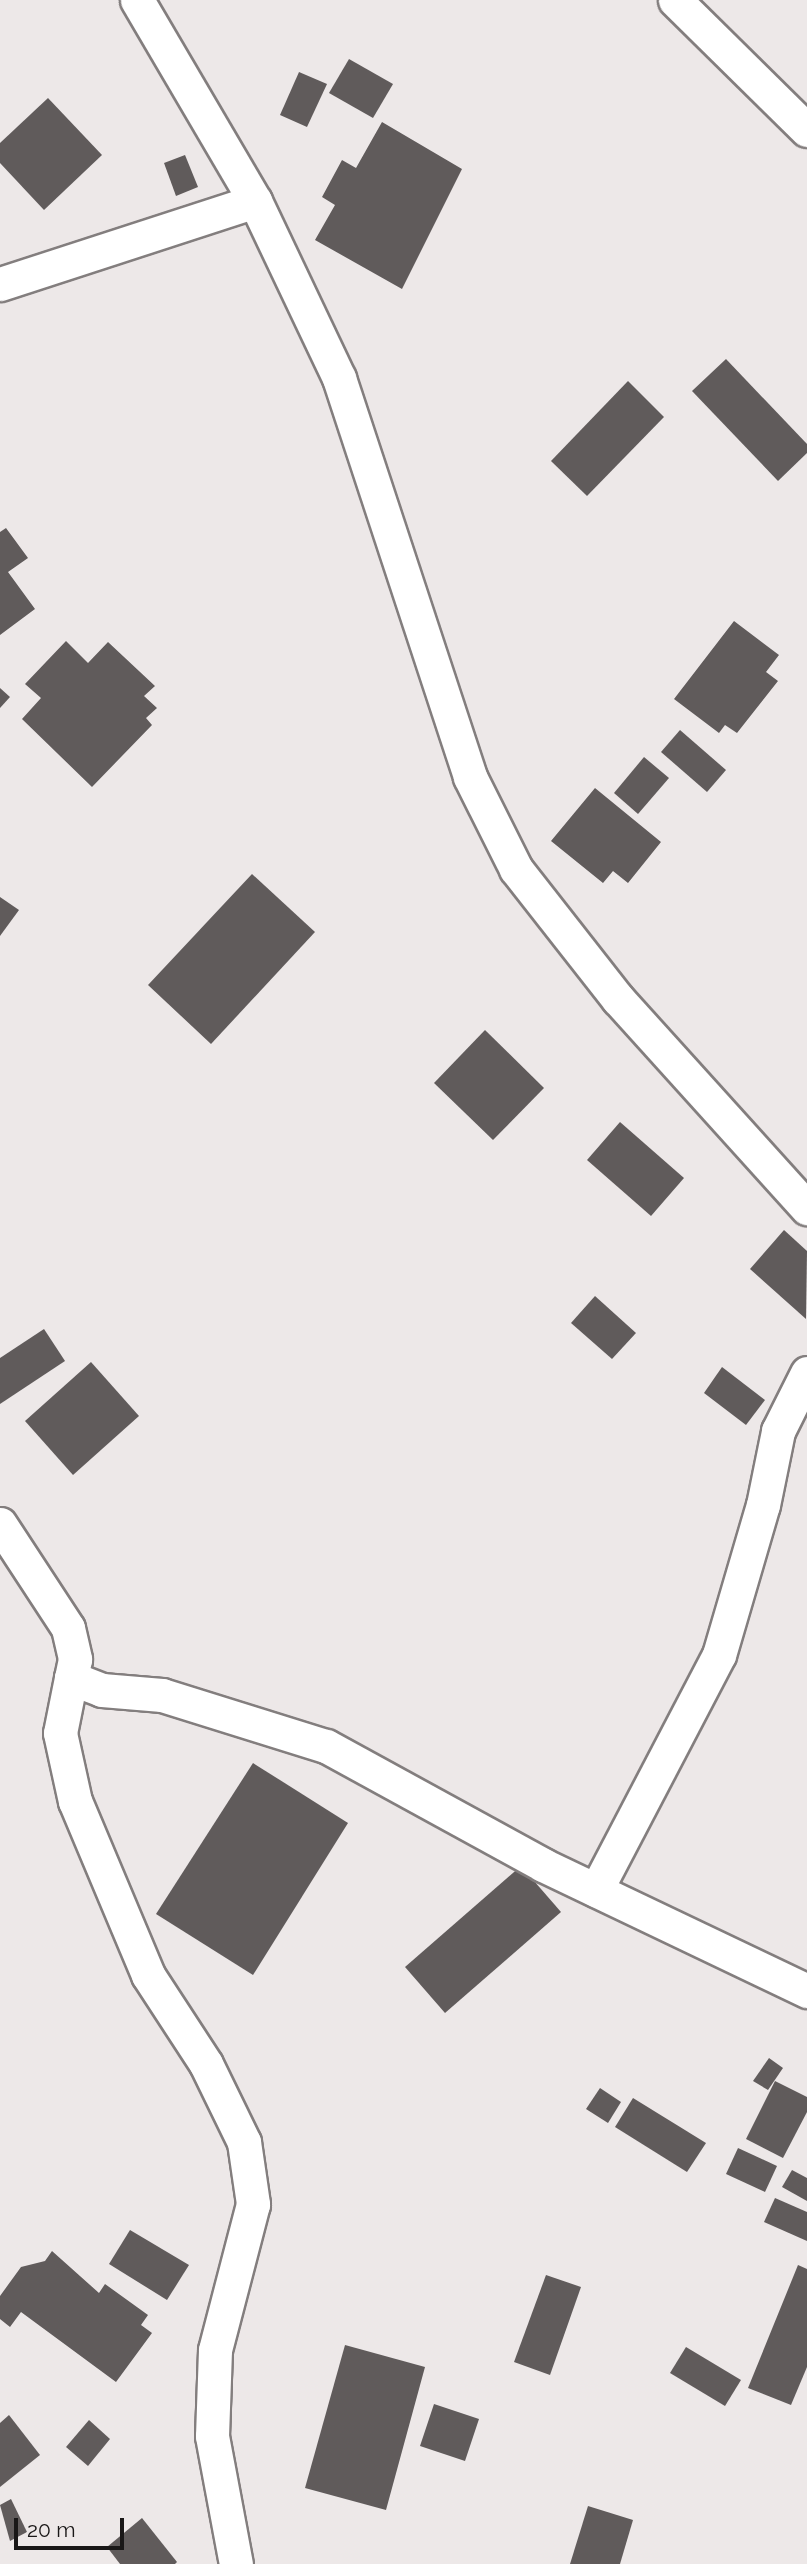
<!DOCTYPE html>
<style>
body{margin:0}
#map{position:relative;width:807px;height:2564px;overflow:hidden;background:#ede8e8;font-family:Raleway,sans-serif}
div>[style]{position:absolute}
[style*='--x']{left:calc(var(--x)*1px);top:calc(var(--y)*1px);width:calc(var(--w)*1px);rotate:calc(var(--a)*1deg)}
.building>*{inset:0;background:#605b5b}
.roads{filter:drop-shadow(2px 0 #837e7e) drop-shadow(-2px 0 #837e7e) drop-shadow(0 2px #837e7e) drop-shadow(0 -2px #837e7e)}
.minor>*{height:33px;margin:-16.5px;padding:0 16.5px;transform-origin:16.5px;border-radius:16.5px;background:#fff}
span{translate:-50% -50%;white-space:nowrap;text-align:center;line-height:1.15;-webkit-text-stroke:7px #ede8e8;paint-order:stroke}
.scale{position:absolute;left:14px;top:2518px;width:110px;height:32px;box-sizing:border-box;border:4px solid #191717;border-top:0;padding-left:9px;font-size:21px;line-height:24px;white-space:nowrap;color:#191717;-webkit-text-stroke:5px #ede8e8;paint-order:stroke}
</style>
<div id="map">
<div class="building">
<div style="clip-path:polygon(349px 59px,393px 84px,373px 118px,329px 93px)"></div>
<div style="clip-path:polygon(299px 72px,327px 84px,307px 127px,280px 115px)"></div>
<div style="clip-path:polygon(48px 98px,102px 155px,44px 210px,0 163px,0 143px)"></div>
<div style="clip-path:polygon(382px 122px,462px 169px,402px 289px,315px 240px,335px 205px,322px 197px,342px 160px,356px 168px)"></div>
<div style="clip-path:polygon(185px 155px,198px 187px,176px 196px,164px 163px)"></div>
<div style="clip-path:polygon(726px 359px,807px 444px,807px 453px,778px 481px,692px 391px)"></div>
<div style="clip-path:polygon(628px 381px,664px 417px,587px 496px,551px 461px)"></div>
<div style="clip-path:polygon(6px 528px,28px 558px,8px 572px,35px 609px,0 635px,0 532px)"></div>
<div style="clip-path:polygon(734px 621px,779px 655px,766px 672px,778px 681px,737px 733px,725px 725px,719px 733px,674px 699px)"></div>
<div style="clip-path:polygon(66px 641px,88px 663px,108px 642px,155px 686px,144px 696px,157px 708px,146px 718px,152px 725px,92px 787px,22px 719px,41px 698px,25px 684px)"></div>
<div style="clip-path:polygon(0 688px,10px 697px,0 708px)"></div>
<div style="clip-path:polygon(680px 730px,726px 770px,707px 792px,661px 752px)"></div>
<div style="clip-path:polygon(644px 757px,669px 778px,638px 814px,614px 793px)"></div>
<div style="clip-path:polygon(595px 788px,661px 842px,628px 883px,613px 871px,603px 883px,551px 841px)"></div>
<div style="clip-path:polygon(252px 874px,315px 932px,211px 1044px,148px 985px)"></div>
<div style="clip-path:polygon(0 897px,19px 910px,0 936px)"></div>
<div style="clip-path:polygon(485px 1030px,544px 1088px,493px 1140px,434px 1083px)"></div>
<div style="clip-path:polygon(620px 1122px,684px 1178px,651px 1216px,587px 1160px)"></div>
<div style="clip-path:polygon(784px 1230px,807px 1251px,806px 1319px,750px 1269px)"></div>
<div style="clip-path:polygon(595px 1296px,636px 1333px,612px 1359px,571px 1323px)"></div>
<div style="clip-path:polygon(44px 1329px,65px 1361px,0 1404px,0 1358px)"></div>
<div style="clip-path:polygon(91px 1362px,139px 1416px,73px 1475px,25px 1421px)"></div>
<div style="clip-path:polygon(722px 1367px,765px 1400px,746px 1425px,704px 1393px)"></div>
<div style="clip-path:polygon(253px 1763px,348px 1823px,253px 1975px,156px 1914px)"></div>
<div style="clip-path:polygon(521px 1866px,561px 1912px,445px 2013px,405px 1967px)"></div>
<div style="clip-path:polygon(769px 2058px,783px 2068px,768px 2090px,753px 2081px)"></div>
<div style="clip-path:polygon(775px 2081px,807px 2097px,807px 2112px,783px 2158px,746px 2139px)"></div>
<div style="clip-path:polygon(600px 2088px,621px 2102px,608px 2123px,586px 2109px)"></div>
<div style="clip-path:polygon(633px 2098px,706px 2143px,687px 2172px,615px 2127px)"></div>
<div style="clip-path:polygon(738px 2148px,777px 2166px,765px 2192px,726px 2174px)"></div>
<div style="clip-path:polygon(792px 2170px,807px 2178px,807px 2201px,782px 2187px)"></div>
<div style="clip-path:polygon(775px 2198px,807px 2212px,807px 2241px,764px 2222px)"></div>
<div style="clip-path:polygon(130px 2230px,189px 2265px,167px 2300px,109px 2264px)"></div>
<div style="clip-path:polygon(52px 2251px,99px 2293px,105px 2284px,148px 2315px,141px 2325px,152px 2333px,116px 2382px,21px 2312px,10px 2327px,0 2319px,0 2296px,21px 2267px,45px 2261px)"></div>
<div style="clip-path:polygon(798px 2265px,807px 2269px,807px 2367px,791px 2405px,748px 2388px)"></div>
<div style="clip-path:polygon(546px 2275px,581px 2287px,550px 2375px,514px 2362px)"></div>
<div style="clip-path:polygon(345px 2345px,425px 2367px,386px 2510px,305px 2488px)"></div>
<div style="clip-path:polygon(686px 2347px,741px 2380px,725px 2406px,670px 2373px)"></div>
<div style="clip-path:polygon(434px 2404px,479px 2419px,465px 2461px,420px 2446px)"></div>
<div style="clip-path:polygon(9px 2415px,40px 2455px,0 2487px,0 2423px)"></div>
<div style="clip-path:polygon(89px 2420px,110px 2439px,88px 2466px,66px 2447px)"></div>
<div style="clip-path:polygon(11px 2499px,27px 2532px,10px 2541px,0 2505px)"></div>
<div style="clip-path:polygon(588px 2506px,633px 2520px,620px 2564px,570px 2564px)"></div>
<div style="clip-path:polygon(142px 2518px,177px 2562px,175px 2564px,120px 2564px,107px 2547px)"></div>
</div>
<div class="roads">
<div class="minor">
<div style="--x:137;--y:0;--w:233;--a:59.6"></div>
<div style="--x:255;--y:201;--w:196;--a:64.6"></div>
<div style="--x:339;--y:378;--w:420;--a:71.8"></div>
<div style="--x:470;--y:777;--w:103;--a:63.4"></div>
<div style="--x:516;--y:869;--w:165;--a:51.9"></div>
<div style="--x:618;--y:999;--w:282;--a:47.9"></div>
<div style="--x:675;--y:0;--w:185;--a:44.6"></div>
<div style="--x:0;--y:284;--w:268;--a:-18"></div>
<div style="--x:0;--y:1524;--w:124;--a:56.8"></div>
<div style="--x:68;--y:1628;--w:32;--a:77"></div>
<div style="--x:75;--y:1659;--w:19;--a:102"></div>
<div style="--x:71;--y:1678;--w:33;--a:21"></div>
<div style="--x:102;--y:1690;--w:60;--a:4.8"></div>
<div style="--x:162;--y:1695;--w:172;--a:17.3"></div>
<div style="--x:326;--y:1746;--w:247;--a:28.7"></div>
<div style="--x:543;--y:1865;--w:293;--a:25.5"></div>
<div style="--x:71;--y:1678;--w:56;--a:101.3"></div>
<div style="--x:60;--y:1733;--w:70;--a:77.6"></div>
<div style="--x:75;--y:1801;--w:189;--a:67.2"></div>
<div style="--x:148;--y:1975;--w:106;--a:56.9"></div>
<div style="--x:206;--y:2064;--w:87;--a:64"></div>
<div style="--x:244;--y:2142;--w:63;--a:81.7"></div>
<div style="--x:253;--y:2204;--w:151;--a:104.6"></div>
<div style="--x:215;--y:2350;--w:86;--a:92"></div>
<div style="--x:212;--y:2436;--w:130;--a:79.4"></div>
<div style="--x:596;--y:1890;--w:265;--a:-62.4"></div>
<div style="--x:719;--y:1655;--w:156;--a:-73.7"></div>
<div style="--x:763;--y:1505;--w:76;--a:-78.5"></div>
<div style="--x:778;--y:1431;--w:65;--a:-63.4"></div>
</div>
</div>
<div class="scale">20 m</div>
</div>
